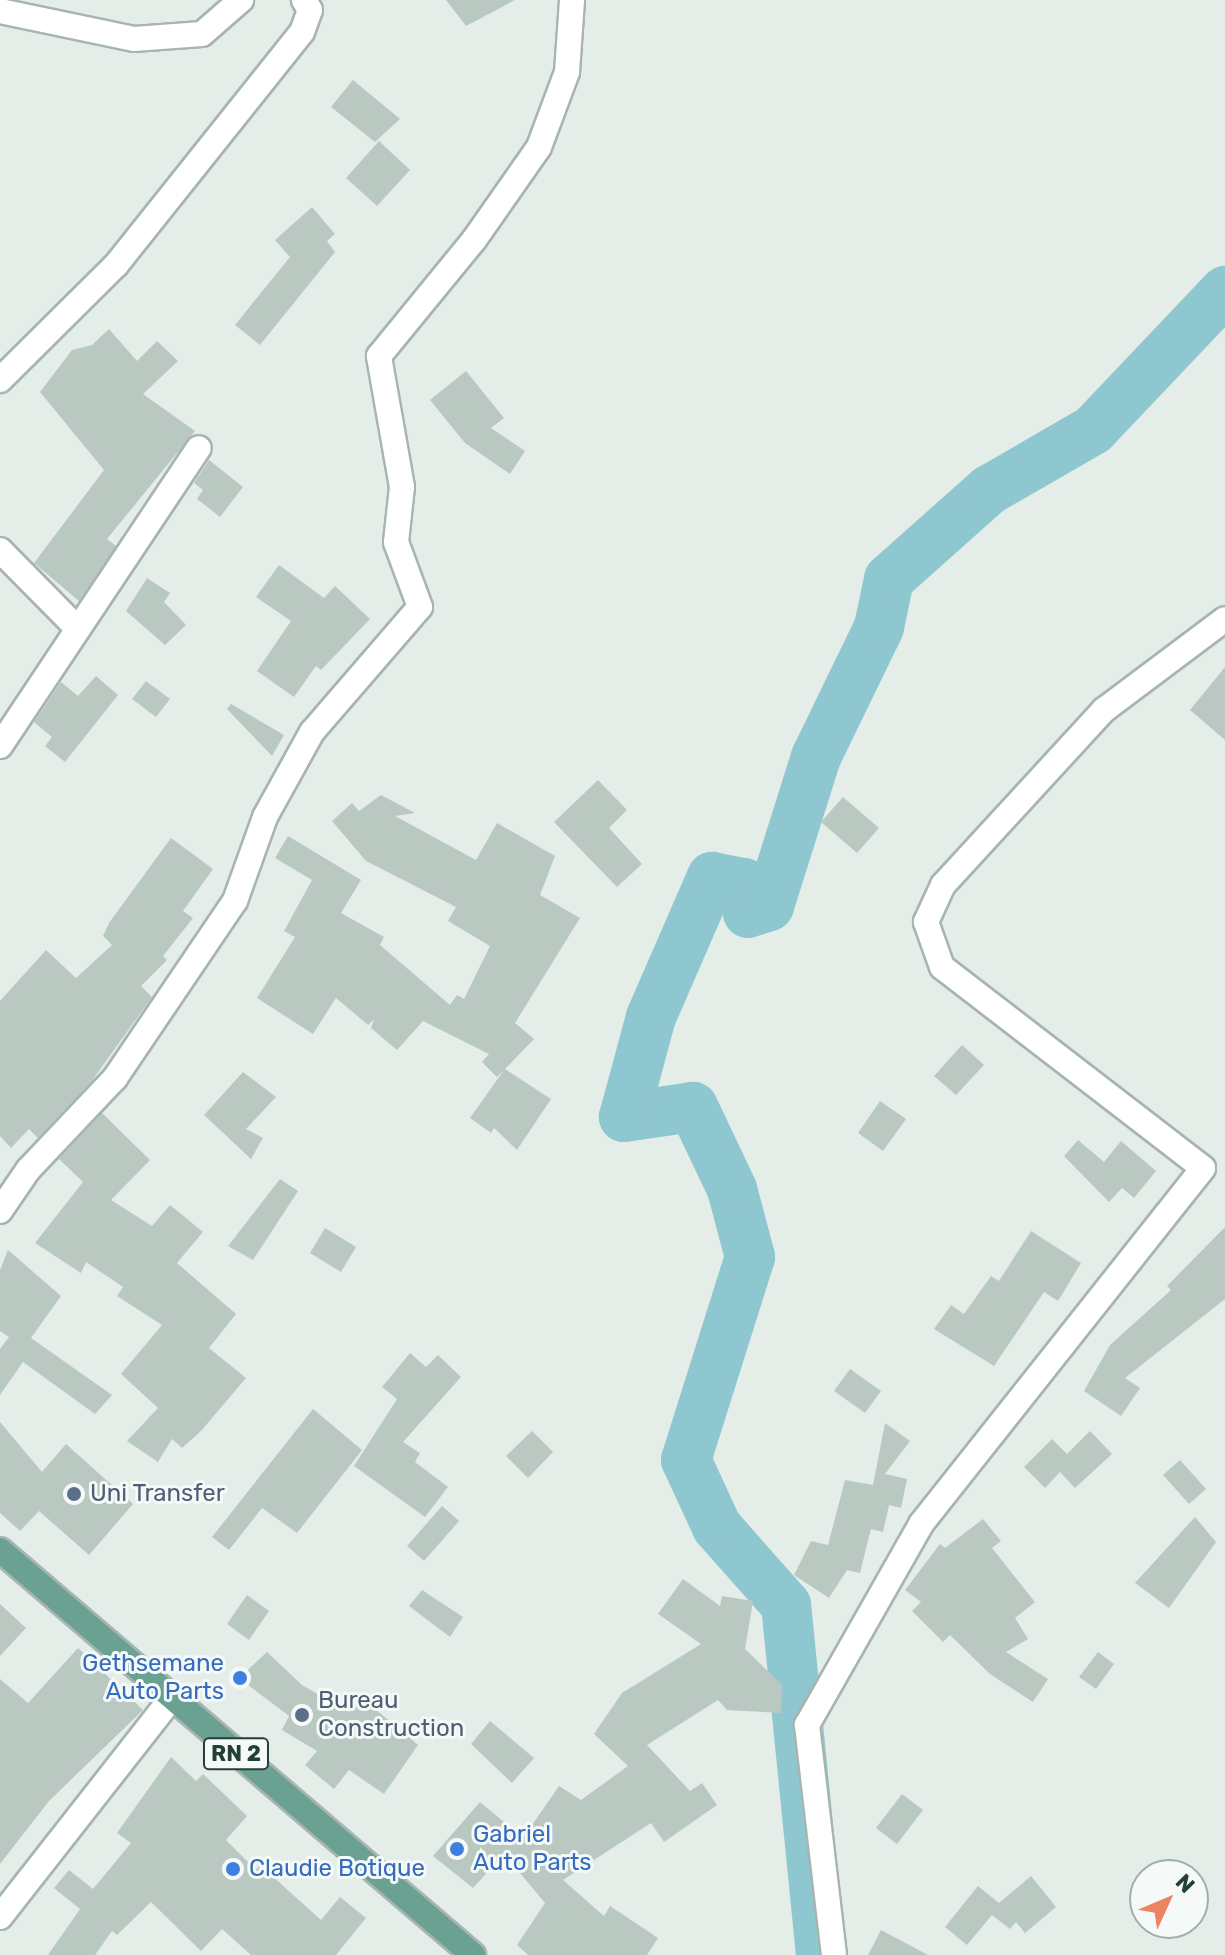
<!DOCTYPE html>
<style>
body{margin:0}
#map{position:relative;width:1225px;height:1955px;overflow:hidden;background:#e5ede9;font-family:Rubik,sans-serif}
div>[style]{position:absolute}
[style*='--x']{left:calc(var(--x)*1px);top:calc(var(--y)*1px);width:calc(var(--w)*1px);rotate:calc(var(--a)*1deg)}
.river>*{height:50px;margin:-25px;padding:0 25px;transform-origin:25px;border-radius:25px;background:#8fc7d0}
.building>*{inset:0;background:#bac8c2}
.roads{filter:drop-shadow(2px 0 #a7b5b0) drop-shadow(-2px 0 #a7b5b0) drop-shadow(0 2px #a7b5b0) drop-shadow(0 -2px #a7b5b0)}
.minor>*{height:24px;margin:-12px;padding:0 12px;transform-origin:12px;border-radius:12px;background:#fff}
.primary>*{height:24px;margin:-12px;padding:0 12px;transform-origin:12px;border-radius:12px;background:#6ba193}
.dots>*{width:22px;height:22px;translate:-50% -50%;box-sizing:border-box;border:4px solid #f5faf8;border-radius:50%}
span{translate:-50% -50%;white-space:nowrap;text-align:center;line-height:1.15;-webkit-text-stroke:6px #f5faf8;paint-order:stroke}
.shield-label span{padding:2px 6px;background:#f5faf8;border:2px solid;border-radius:6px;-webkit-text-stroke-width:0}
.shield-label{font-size:22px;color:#243f37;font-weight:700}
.service-label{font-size:24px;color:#4e5e75}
.left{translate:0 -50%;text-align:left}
.shop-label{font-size:24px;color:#366cbe}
.right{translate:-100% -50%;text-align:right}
.north{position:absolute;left:1129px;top:1859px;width:80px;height:80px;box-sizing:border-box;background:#f5faf8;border:2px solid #a1afab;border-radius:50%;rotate:46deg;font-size:22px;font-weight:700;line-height:32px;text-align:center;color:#243f37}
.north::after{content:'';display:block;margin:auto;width:28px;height:36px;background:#ed8363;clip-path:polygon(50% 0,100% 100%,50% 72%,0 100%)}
</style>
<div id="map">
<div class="river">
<div style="--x:821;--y:1955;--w:352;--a:-95.7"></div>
<div style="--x:786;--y:1605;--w:104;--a:-131.5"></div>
<div style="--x:717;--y:1527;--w:74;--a:-114.8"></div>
<div style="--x:686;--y:1460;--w:213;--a:-72.5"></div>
<div style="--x:750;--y:1257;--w:70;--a:-104.8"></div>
<div style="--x:732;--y:1189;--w:91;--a:-115.4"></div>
<div style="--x:693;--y:1107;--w:70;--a:171.8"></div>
<div style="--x:624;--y:1117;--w:104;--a:-74.9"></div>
<div style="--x:651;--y:1017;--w:153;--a:-66.5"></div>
<div style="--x:712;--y:877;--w:33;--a:11"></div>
<div style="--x:744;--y:883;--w:30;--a:82"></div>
<div style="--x:748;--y:913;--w:22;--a:-18"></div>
<div style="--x:769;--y:906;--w:156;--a:-72.5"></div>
<div style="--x:816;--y:757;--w:144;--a:-64.1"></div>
<div style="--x:879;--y:627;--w:49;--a:-78.2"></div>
<div style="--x:889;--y:579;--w:134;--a:-41.7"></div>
<div style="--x:989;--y:490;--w:120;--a:-30"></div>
<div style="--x:1093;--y:430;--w:192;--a:-46.5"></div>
</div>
<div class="building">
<div style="clip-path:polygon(446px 0,515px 0,466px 26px)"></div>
<div style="clip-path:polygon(353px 80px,400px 119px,375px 142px,331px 107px)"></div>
<div style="clip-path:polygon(379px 141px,410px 170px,377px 206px,346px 178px)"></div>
<div style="clip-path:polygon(312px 207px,335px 234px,327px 241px,335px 252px,260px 345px,235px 325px,290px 257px,275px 240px)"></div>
<div style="clip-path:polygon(109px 329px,137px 361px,157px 341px,178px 361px,143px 394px,195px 431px,107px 539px,116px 546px,79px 601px,34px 563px,104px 470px,40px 392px,72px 350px,92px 345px)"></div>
<div style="clip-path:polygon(466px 371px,504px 418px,491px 428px,525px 451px,510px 474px,465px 443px,430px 400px)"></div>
<div style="clip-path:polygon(209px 460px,243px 487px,220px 517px,197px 499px,203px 490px,194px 483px)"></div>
<div style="clip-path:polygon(279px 565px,324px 598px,335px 586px,370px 619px,321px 670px,316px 666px,294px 697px,257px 671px,291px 621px,256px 597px)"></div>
<div style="clip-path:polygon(147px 578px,170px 593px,164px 602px,186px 625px,165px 645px,126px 611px)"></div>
<div style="clip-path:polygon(1225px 667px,1225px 740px,1190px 710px)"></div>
<div style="clip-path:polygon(96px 676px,118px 695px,65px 762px,45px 746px,52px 737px,34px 722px,61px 682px,78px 696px)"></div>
<div style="clip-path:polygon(146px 681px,170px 699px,156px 717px,132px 699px)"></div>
<div style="clip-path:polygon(231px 704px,284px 735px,272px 756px,227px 709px)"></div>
<div style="clip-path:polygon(598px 780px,627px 810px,609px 828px,642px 864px,617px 887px,554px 822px)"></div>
<div style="clip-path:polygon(381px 795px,415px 813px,395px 816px,476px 860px,497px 823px,555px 856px,540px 895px,580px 918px,515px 1023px,534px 1039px,505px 1069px,551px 1099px,517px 1150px,494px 1128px,491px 1133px,470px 1118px,504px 1070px,497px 1077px,482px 1062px,489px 1054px,423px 1021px,397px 1050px,371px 1028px,374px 1019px,368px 1025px,336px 998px,313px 1034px,257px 998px,295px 937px,284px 931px,312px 880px,275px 858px,288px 836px,361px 880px,341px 913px,384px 937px,380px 945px,450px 1005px,457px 995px,464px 999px,490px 946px,448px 921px,456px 907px,366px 861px,332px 821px,352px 803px,359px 811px)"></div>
<div style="clip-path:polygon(843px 797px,879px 828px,857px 853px,821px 822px)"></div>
<div style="clip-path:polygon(171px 838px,213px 869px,183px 911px,193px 918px,163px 956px,167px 960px,141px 986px,152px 997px,91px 1082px,38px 1138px,29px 1129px,11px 1148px,0 1136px,0 1001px,46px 950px,76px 978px,112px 945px,103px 936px,109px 923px)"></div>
<div style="clip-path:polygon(962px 1045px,984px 1065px,956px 1095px,934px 1076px)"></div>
<div style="clip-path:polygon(243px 1072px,276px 1097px,246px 1129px,263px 1138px,251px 1159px,204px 1115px)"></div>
<div style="clip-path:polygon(880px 1101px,906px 1119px,883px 1151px,858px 1133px)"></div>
<div style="clip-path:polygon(102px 1113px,150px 1160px,111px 1200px,152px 1226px,170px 1205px,203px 1232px,177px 1263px,236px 1314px,209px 1348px,246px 1378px,201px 1431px,182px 1448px,172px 1439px,158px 1462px,127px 1441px,158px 1408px,121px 1374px,162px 1325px,117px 1296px,123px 1287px,86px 1262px,81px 1273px,35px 1243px,83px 1182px,59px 1159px)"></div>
<div style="clip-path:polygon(1078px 1140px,1104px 1162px,1121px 1141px,1156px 1171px,1134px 1198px,1122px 1188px,1109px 1202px,1064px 1156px)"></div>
<div style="clip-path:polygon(280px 1179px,298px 1191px,253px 1260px,228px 1246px)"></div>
<div style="clip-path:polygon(1225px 1227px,1225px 1299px,1125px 1378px,1140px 1388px,1121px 1416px,1084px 1391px,1110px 1345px,1171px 1290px,1167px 1286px)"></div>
<div style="clip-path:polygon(325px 1228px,356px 1247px,341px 1272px,310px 1253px)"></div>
<div style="clip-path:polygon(1031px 1231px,1081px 1263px,1058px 1301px,1044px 1292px,994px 1366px,934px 1329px,951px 1305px,964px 1314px,991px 1276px,999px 1281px)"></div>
<div style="clip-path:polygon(8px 1250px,61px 1296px,31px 1338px,112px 1395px,95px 1414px,23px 1362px,0 1395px,0 1349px,9px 1337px,0 1331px,0 1270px)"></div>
<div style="clip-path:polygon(410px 1353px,426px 1367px,438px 1355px,461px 1377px,403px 1442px,420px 1453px,415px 1462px,448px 1487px,425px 1517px,354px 1466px,397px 1399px,382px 1387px)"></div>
<div style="clip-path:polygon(850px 1369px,881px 1391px,865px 1413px,834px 1391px)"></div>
<div style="clip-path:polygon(313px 1409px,362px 1450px,297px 1533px,262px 1508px,229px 1550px,212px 1537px)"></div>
<div style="clip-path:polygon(0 1422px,42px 1472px,66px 1444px,133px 1504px,89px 1555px,39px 1511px,20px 1531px,0 1513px)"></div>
<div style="clip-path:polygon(885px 1423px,910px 1441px,885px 1474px,907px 1479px,901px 1508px,889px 1505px,883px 1532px,871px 1529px,860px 1573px,847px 1570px,829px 1598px,794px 1575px,811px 1541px,828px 1545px,845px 1480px,873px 1485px)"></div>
<div style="clip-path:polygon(532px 1431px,553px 1452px,528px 1478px,506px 1456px)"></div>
<div style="clip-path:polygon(1090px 1431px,1112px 1454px,1075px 1488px,1060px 1472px,1045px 1488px,1024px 1467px,1052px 1439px,1067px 1454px)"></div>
<div style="clip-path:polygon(1180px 1460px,1206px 1489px,1189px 1504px,1163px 1475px)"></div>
<div style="clip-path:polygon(442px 1506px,459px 1521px,424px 1561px,407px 1546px)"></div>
<div style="clip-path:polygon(1195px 1517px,1216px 1542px,1169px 1608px,1135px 1583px)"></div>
<div style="clip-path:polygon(983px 1519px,1001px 1541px,992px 1548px,1035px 1602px,1015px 1618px,1028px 1639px,1006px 1652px,1048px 1679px,1033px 1702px,990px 1674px,950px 1635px,943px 1642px,912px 1611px,921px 1602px,905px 1590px,940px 1544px,945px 1548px)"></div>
<div style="clip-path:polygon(683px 1579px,720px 1606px,722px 1596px,753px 1601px,745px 1649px,782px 1685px,781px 1713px,727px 1710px,718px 1700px,647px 1745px,690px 1791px,702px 1783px,717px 1805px,664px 1842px,651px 1823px,563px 1880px,604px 1916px,610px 1906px,658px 1938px,647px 1955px,528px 1955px,517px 1945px,545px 1903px,504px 1854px,473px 1888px,433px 1856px,480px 1802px,523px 1838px,559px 1786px,581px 1800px,628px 1766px,594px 1734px,622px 1693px,701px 1644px,658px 1614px)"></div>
<div style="clip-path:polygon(422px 1590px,463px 1617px,450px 1637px,409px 1606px)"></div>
<div style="clip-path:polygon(247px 1595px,269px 1611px,249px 1640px,227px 1624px)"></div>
<div style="clip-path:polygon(0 1604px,26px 1628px,0 1656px)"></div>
<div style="clip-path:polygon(78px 1648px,143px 1710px,49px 1801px,0 1864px,0 1679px,28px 1703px)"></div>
<div style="clip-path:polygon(267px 1652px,302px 1685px,349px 1712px,361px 1697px,418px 1745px,384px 1794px,349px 1770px,334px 1789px,305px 1765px,317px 1751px,282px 1730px,289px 1716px,239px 1678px)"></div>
<div style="clip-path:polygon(1098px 1652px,1114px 1664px,1096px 1689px,1079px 1677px)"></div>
<div style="clip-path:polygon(490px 1721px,534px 1758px,512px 1783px,471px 1744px)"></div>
<div style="clip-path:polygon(171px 1757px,196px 1781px,203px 1774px,247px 1816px,226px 1840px,256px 1870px,260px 1865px,321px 1920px,340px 1897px,366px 1918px,336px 1955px,251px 1955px,222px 1929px,201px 1951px,151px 1902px,117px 1935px,112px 1931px,95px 1955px,48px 1955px,80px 1909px,54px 1888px,69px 1870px,93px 1889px,131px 1843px,117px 1833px)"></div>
<div style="clip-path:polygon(902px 1794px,923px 1810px,897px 1844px,876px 1828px)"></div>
<div style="clip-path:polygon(1031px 1876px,1056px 1907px,1025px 1933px,1016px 1922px,1010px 1929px,992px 1915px,967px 1945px,945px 1927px,978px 1886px,999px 1903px)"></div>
<div style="clip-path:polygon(881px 1930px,928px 1955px,868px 1955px)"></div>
</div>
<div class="roads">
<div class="minor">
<div style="--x:0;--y:11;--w:137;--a:11.8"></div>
<div style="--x:134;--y:39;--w:68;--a:-4.2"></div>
<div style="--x:202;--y:34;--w:52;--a:-41.1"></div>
<div style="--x:0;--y:380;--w:163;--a:-44.8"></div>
<div style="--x:116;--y:265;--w:298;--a:-51.4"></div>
<div style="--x:302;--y:32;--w:23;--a:-70"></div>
<div style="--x:310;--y:10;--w:12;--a:-121"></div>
<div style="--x:0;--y:550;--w:108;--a:45.4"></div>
<div style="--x:0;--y:746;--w:358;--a:-56.3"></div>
<div style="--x:0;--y:1211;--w:50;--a:-55.7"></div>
<div style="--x:28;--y:1170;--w:127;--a:-46.6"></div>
<div style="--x:115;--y:1078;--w:214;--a:-55.9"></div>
<div style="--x:235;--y:901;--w:89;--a:-70.3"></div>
<div style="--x:265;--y:817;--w:97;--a:-61.1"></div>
<div style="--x:312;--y:732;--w:165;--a:-49.2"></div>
<div style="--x:420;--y:607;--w:69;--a:-110.3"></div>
<div style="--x:396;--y:542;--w:55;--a:-83.8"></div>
<div style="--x:402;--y:487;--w:133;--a:-100"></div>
<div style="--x:379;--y:356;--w:150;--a:-50.7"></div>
<div style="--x:474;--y:240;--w:113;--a:-55"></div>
<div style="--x:539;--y:147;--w:80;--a:-69.5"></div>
<div style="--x:567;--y:72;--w:72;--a:-86"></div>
<div style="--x:0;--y:1917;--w:277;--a:-51.9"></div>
<div style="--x:834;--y:1955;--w:232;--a:-96.7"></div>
<div style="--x:807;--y:1725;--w:231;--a:-60.4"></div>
<div style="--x:921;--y:1524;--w:454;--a:-51.6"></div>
<div style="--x:1203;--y:1168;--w:329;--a:-142.4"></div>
<div style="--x:942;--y:967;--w:48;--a:-109.6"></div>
<div style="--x:926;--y:922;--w:41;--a:-65.3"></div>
<div style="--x:943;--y:885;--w:238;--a:-47.4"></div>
<div style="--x:1104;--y:710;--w:151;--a:-36.9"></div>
</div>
<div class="primary">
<div style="--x:0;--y:1550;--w:623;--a:40.57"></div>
</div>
</div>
<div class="dots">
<div style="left:74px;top:1494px;background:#5c6f8a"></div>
<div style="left:240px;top:1678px;background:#3f7fe0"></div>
<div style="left:302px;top:1715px;background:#5c6f8a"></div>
<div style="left:457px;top:1849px;background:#3f7fe0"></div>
<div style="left:233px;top:1869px;background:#3f7fe0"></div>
</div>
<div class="shield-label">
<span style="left:236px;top:1754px">RN 2</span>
</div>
<div class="service-label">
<span class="left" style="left:90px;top:1494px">Uni Transfer</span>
<span class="left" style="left:318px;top:1715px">Bureau<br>Construction</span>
</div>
<div class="shop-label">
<span class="right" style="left:224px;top:1678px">Gethsemane<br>Auto Parts</span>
<span class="left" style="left:473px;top:1849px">Gabriel<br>Auto Parts</span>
<span class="left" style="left:249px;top:1869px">Claudie Botique</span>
</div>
<div class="north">N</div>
</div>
